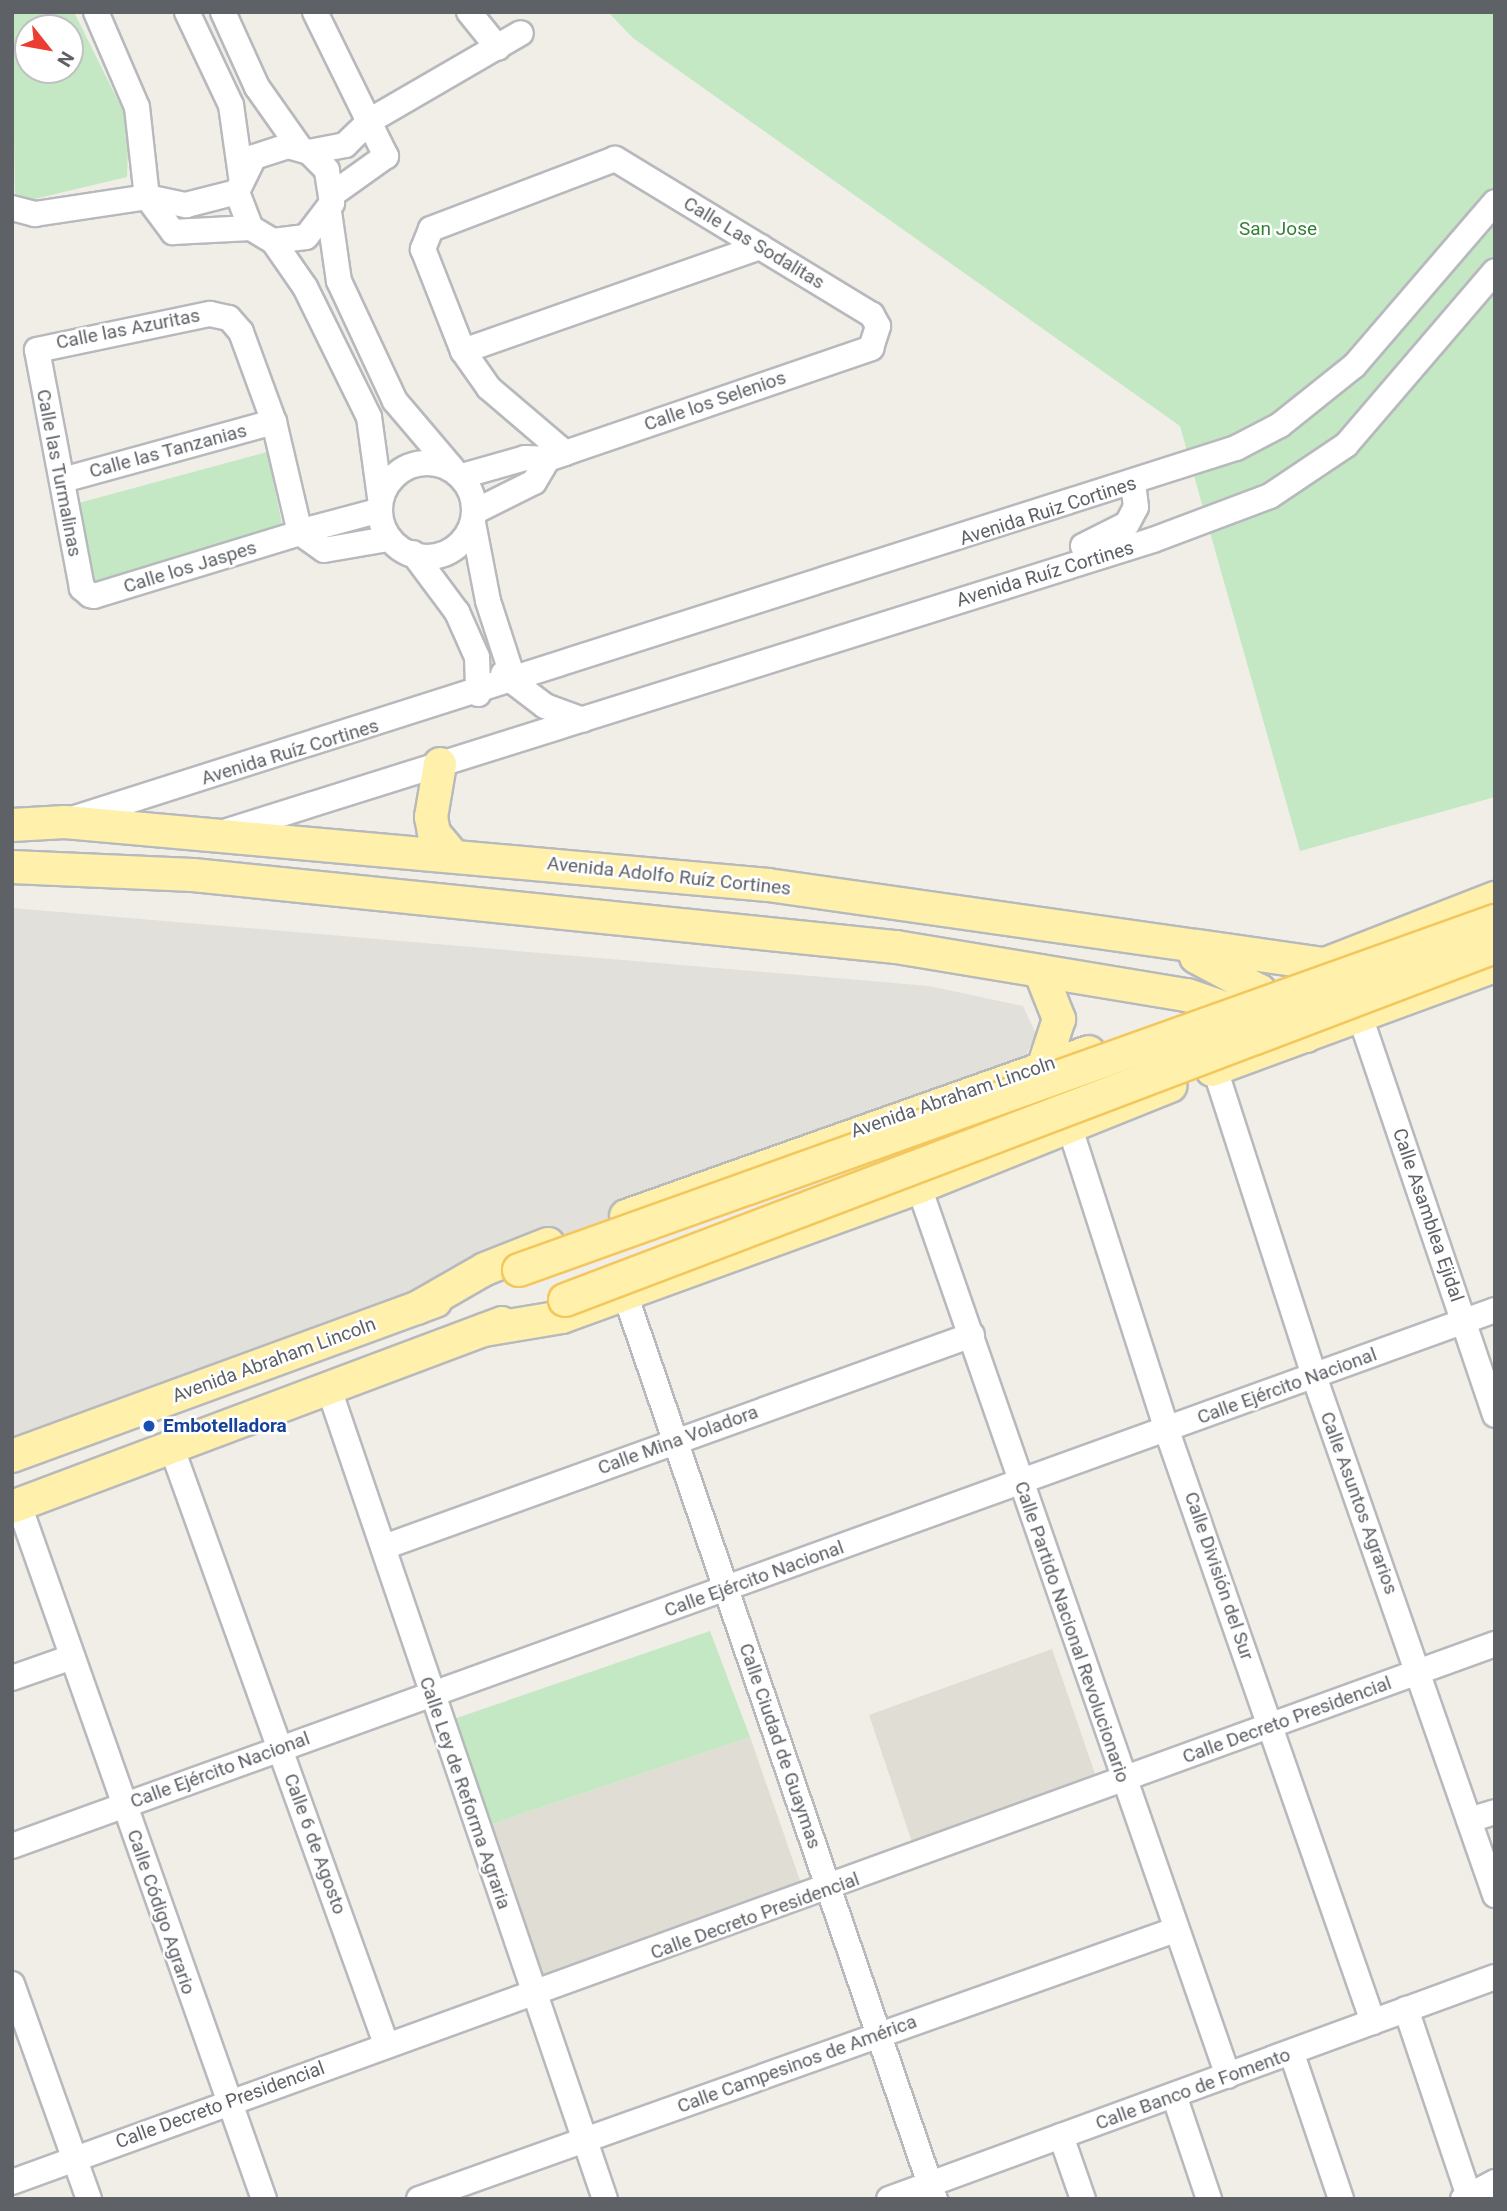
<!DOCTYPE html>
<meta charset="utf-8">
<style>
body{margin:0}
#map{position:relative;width:1507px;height:2211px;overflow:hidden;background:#f0eee6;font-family:Roboto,sans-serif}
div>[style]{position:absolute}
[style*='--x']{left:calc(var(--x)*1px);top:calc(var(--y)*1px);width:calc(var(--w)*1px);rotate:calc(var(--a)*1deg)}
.industrial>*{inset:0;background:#e2e0db}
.education>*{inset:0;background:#e0ddd4}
.green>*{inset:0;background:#c3e8c3}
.roads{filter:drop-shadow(2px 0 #b7b9bd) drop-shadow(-2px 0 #b7b9bd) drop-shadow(0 2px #b7b9bd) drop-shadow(0 -2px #b7b9bd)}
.minor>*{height:24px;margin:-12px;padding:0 12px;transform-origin:12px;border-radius:12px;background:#fff}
.minor>.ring{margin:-12px;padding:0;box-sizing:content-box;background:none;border:24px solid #fff;border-radius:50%}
.major>*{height:32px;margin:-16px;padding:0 16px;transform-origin:16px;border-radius:16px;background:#fff1ac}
.bridges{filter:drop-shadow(2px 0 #f3c75d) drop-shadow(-2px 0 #f3c75d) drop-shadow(0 2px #f3c75d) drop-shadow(0 -2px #f3c75d)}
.major-bridge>*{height:32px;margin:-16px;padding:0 16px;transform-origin:16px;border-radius:16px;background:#fff1ac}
.dots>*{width:19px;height:19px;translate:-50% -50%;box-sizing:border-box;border:4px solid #fff;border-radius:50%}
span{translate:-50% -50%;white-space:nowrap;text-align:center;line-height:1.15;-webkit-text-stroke:5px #fff;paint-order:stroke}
.park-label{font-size:19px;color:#338136}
.street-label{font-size:19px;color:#5e6267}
.transit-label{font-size:19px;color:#164399;font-weight:700}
.left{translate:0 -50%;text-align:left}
.frame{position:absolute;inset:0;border:14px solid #5e6267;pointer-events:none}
.north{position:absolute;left:14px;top:14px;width:70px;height:70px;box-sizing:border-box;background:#fff;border:2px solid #bfc0c2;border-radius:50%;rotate:121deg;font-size:19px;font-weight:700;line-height:28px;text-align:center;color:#5e6267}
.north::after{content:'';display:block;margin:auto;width:24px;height:32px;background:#eb3e31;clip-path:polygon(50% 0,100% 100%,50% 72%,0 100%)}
</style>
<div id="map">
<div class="industrial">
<div style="clip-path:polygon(12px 908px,929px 986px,1023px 1006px,1036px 1034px,1021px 1065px,12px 1441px)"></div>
</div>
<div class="education">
<div style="clip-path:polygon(1052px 1649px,1100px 1788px,915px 1851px,869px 1715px)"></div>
<div style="clip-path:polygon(750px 1737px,803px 1889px,539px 1987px,483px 1827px)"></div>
</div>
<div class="green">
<div style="clip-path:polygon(evenodd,12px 12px,74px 12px,129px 123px,127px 177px,26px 201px,15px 193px,12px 12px,28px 28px,70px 28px,70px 70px,28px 70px,28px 28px)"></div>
<div style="clip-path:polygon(608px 12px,1495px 12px,1495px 797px,1300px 851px,1180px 426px,633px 38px)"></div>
<div style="clip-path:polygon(267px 452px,282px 524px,93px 584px,75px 504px)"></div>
<div style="clip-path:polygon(710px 1631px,750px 1737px,483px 1827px,445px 1722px)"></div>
</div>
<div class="roads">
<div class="minor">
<div style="--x:96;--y:12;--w:103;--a:66.7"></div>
<div style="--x:137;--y:107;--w:91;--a:83.7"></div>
<div style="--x:147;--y:197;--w:44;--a:53.4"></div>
<div style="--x:173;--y:232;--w:78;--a:-2.9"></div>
<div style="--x:251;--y:228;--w:26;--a:31"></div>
<div style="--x:273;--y:241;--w:33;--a:-7"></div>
<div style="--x:306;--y:237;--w:43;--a:-52.6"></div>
<div style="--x:332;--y:203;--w:33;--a:-99"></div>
<div style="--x:327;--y:170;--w:25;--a:-135"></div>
<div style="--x:309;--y:152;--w:22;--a:-164"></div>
<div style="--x:288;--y:146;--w:36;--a:162"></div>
<div style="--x:254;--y:157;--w:39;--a:116"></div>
<div style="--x:237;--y:192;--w:39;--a:69"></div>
<div style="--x:187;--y:12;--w:103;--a:64.7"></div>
<div style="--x:231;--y:105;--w:72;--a:82"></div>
<div style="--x:223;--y:12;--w:82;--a:65.6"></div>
<div style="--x:257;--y:87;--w:75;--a:54.8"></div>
<div style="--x:315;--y:12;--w:161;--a:63.8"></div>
<div style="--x:386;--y:156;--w:65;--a:144.4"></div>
<div style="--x:469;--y:12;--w:46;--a:51.1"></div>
<div style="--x:309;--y:152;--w:37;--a:-11"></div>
<div style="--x:345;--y:145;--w:36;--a:-44"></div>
<div style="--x:371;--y:120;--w:173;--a:-30.1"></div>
<div style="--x:12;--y:208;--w:24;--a:15"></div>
<div style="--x:35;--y:214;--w:113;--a:-8.6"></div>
<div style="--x:147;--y:197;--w:40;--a:12"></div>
<div style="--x:186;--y:205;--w:53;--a:-14.3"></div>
<div style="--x:329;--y:212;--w:70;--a:81.8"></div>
<div style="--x:339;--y:281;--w:132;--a:65"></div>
<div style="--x:395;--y:401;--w:88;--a:49.6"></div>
<div style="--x:273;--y:241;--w:56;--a:55.2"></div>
<div style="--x:305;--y:287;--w:145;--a:63.8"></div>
<div style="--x:369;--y:417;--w:81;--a:82.2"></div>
<div style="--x:463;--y:351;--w:315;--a:-19.3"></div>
<div class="ring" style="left:380px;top:463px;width:70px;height:70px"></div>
<div style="--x:462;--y:476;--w:66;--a:-15.9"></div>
<div style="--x:525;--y:458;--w:23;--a:2"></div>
<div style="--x:548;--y:459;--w:18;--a:-19"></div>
<div style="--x:565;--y:453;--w:324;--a:-18.9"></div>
<div style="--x:871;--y:348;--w:23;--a:-72"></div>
<div style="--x:878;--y:326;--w:13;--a:-119"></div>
<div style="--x:872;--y:315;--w:301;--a:-148.7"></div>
<div style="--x:615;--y:159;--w:197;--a:159.2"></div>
<div style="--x:431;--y:229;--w:22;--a:112"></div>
<div style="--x:423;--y:249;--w:110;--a:68.6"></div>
<div style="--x:463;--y:351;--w:45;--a:54.9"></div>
<div style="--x:489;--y:388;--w:100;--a:40.5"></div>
<div style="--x:63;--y:480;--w:219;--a:-15.4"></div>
<div style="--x:377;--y:511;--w:65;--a:164.9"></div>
<div style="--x:314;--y:528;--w:15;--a:160"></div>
<div style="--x:300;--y:533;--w:215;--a:163"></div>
<div style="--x:94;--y:596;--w:4;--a:-166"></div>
<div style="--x:90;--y:595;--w:11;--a:-139"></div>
<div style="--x:82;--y:588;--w:242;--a:-100.7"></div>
<div style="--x:37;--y:350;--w:177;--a:-11.8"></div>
<div style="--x:210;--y:314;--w:19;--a:12"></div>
<div style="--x:229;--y:318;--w:18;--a:49"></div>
<div style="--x:241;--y:332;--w:96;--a:69.9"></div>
<div style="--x:274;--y:422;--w:114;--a:76.8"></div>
<div style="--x:300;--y:533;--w:29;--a:35"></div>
<div style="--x:324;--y:550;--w:65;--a:-9.8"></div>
<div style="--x:476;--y:511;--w:65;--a:-26.6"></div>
<div style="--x:534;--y:482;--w:27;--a:-59"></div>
<div style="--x:473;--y:523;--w:79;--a:79.1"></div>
<div style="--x:488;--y:601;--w:84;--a:72"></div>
<div style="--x:1083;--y:546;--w:49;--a:-26.6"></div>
<div style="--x:1127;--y:524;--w:19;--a:-62"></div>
<div style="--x:1136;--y:507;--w:23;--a:-97"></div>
<div style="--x:413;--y:553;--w:74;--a:53.3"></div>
<div style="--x:457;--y:612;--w:49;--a:66"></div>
<div style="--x:477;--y:657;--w:37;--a:88"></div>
<div style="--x:503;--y:674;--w:53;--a:37.3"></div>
<div style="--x:545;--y:706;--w:40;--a:20.2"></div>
<div style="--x:72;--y:819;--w:1222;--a:-17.68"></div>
<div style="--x:1236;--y:448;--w:50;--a:-27.6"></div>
<div style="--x:1280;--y:425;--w:95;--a:-38.6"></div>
<div style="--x:1354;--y:366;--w:216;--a:-49.3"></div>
<div style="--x:221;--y:833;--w:977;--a:-17.45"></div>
<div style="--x:1153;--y:540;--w:125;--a:-20.6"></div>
<div style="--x:1270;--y:496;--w:92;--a:-33.9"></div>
<div style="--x:1346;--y:445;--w:229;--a:-49.4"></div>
<div style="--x:1360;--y:1016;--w:421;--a:71.3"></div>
<div style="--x:1215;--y:1069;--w:323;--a:72.1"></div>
<div style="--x:1314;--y:1376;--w:550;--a:70.77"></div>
<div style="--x:1070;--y:1128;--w:318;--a:72.2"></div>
<div style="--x:1167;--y:1431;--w:626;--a:70.78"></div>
<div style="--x:919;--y:1187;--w:941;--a:70.83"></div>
<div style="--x:625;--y:1294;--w:957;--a:71.09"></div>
<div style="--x:328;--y:1386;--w:859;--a:71.19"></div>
<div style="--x:171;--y:1446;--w:635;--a:70.22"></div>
<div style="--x:19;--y:1505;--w:736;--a:70.56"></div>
<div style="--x:384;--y:1547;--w:625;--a:-19.83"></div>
<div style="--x:12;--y:1678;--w:64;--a:-19.3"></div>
<div style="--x:1469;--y:1820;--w:27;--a:-17"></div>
<div style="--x:12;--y:1846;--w:1577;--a:-19.87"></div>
<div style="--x:12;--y:1984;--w:228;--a:70.3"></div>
<div style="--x:1406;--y:2009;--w:197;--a:71.4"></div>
<div style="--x:1292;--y:2054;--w:153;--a:71.3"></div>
<div style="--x:1174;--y:2095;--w:110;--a:71.4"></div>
<div style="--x:1061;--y:2136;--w:67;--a:70.8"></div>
<div style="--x:12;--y:2182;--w:1578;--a:-19.94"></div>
<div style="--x:419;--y:2199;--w:802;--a:-19.59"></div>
<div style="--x:889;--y:2199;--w:645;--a:-20.12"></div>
<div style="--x:1463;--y:2199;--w:36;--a:-28"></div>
</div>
<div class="major">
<div style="--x:440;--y:764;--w:54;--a:99.6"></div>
<div style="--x:431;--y:817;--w:16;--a:79"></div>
<div style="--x:434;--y:833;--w:30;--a:50"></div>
<div style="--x:12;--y:825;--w:53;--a:-3.2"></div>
<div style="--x:65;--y:822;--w:706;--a:5.12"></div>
<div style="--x:768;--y:885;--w:561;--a:8.1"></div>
<div style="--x:12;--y:867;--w:181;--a:2.5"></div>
<div style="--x:193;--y:875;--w:707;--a:5.85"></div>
<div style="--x:896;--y:947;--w:295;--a:9.4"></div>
<div style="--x:1187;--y:995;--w:126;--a:19"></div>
<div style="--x:1196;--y:957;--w:72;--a:28"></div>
<div style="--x:1260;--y:991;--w:40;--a:51"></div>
<div style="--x:1040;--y:971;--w:52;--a:68.4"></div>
<div style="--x:1059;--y:1019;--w:48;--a:108.1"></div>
<div style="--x:1305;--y:972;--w:204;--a:-21.3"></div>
<div style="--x:1212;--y:1070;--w:302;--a:-20.2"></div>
<div style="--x:626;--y:1216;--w:491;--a:-19.5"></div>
<div style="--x:417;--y:1308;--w:78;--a:-29.8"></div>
<div style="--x:485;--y:1269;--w:68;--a:-21.6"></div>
<div style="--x:484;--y:1330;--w:79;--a:-9.5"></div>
<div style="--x:562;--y:1317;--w:380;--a:-20"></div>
<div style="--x:919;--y:1187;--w:271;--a:-21.9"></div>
<div style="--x:12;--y:1456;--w:451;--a:-20.1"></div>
<div style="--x:12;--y:1507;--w:523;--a:-20.58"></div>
</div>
</div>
<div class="bridges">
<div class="major-bridge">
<div style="--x:519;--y:1270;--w:1037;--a:-19.68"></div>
<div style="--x:565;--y:1300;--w:995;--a:-20.79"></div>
</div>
</div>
<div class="dots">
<div style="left:149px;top:1426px;background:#1a4fb4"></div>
</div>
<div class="park-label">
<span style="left:1278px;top:229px">San Jose</span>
</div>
<div class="street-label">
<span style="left:754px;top:243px;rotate:31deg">Calle Las Sodalitas</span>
<span style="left:128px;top:329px;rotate:-11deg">Calle las Azuritas</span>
<span style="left:715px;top:401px;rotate:-19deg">Calle los Selenios</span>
<span style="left:168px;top:451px;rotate:-15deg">Calle las Tanzanias</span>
<span style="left:59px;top:473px;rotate:79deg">Calle las Turmalinas</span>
<span style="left:1048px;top:511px;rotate:-18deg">Avenida Ruiz Cortines</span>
<span style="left:190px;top:567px;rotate:-17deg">Calle los Jaspes</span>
<span style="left:1045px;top:574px;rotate:-17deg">Avenida Ruíz Cortines</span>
<span style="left:290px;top:752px;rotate:-17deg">Avenida Ruíz Cortines</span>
<span style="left:669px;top:876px;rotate:6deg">Avenida Adolfo Ruíz Cortines</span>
<span style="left:953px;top:1097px;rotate:-19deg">Avenida Abraham Lincoln</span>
<span style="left:1428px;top:1215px;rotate:71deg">Calle Asamblea Ejidal</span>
<span style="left:274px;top:1360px;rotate:-20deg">Avenida Abraham Lincoln</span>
<span style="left:1287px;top:1386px;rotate:-20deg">Calle Ejército Nacional</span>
<span style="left:678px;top:1440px;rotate:-20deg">Calle Mina Voladora</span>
<span style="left:1359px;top:1503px;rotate:70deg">Calle Asuntos Agrarios</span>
<span style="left:1219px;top:1576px;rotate:71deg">Calle División del Sur</span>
<span style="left:754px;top:1579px;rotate:-20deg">Calle Ejército Nacional</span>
<span style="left:1072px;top:1632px;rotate:71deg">Calle Partido Nacional Revolucionario</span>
<span style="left:1287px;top:1720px;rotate:-20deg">Calle Decreto Presidencial</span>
<span style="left:780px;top:1746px;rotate:71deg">Calle Ciudad de Guaymas</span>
<span style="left:220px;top:1770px;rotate:-20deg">Calle Ejército Nacional</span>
<span style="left:465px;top:1793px;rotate:71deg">Calle Ley de Reforma Agraria</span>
<span style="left:315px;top:1844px;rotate:70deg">Calle 6 de Agosto</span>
<span style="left:161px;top:1912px;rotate:71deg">Calle Código Agrario</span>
<span style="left:755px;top:1916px;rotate:-20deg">Calle Decreto Presidencial</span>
<span style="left:797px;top:2064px;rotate:-20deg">Calle Campesinos de América</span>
<span style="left:1193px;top:2089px;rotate:-20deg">Calle Banco de Fomento</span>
<span style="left:220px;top:2105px;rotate:-20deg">Calle Decreto Presidencial</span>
</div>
<div class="transit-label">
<span class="left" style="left:163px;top:1426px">Embotelladora</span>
</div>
<div class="frame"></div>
<div class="north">N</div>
</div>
